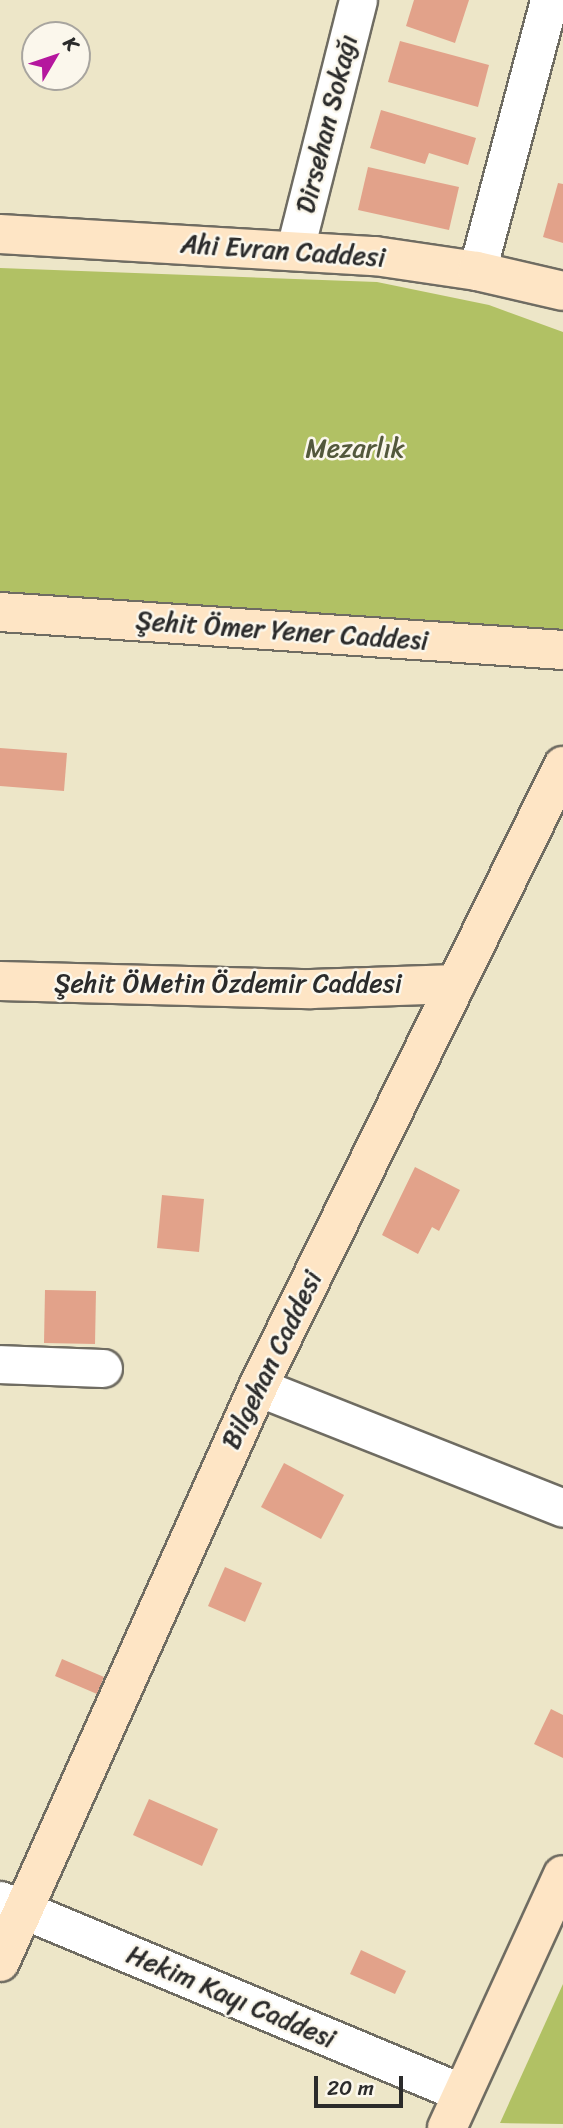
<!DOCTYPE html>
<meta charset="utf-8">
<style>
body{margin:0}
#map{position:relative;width:563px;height:2128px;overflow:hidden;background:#ede6c8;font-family:Sriracha,sans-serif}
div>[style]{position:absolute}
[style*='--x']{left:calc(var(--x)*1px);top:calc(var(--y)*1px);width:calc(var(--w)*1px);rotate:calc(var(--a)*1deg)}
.green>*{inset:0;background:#b1c164}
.building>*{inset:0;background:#e2a28a}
.roads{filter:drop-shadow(2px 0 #6f6c62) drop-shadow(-2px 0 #6f6c62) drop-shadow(0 2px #6f6c62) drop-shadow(0 -2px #6f6c62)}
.street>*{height:37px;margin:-18.5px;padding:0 18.5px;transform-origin:18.5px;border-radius:18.5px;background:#fff}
.secondary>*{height:38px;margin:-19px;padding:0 19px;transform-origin:19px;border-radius:19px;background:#fee5c5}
span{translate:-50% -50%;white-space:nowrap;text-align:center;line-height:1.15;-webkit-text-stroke:5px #fbf7ec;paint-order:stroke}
.street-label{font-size:26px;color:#2b2b2b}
.park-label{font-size:26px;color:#53583c}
.north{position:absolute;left:21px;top:21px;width:70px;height:70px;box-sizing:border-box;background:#fbf7ec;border:2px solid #a8a59f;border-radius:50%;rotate:51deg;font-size:19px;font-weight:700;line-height:28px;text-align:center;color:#2b2b2b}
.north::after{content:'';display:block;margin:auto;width:24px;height:32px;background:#b5179e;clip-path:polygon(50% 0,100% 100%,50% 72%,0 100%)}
.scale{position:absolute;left:314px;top:2076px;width:89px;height:32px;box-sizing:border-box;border:4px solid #2b2b2b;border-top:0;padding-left:9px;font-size:21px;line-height:24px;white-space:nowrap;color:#2b2b2b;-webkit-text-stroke:5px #fbf7ec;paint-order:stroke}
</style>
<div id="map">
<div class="green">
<div style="clip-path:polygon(0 268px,377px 282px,489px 305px,563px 332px,563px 632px,0 591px)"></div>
<div style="clip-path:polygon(563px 1984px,563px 2124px,500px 2123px)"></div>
</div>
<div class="building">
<div style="clip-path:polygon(414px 0,469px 0,455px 43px,406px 26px)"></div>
<div style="clip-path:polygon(400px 41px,489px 65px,478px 107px,388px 82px)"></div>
<div style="clip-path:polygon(381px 110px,476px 138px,468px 165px,429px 153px,425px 164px,370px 148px)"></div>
<div style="clip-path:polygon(368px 167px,459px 187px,449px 230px,358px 210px)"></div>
<div style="clip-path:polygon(558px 183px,563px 184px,563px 243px,543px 237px)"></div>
<div style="clip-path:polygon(0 748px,67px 753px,64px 791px,0 786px)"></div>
<div style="clip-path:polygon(415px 1167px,460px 1190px,439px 1231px,432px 1227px,418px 1254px,382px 1235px)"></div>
<div style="clip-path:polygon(162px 1195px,204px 1199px,199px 1252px,157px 1248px)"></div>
<div style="clip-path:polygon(45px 1290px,96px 1291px,95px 1344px,44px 1343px)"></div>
<div style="clip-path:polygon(284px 1463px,344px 1495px,321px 1539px,261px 1507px)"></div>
<div style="clip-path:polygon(225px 1567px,262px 1583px,245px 1622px,208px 1606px)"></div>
<div style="clip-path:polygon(62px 1659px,104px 1677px,97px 1694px,55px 1676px)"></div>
<div style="clip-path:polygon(551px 1709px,563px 1715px,563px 1758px,534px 1744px)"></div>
<div style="clip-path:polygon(149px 1799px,218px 1829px,202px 1866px,133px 1835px)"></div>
<div style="clip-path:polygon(361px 1950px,406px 1971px,395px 1994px,350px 1974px)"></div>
</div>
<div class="roads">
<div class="street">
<div style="--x:295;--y:249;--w:257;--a:-75.8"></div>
<div style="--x:477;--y:271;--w:280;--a:-75.1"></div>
<div style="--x:0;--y:1364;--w:103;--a:2.2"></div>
<div style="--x:258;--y:1387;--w:328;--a:21.6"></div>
<div style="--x:0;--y:1900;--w:501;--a:22.67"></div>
</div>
<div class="secondary">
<div style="--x:0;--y:234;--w:376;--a:3.4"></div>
<div style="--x:375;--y:256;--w:103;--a:8.4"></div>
<div style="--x:477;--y:271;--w:88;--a:13.1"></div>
<div style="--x:0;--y:612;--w:564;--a:3.86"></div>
<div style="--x:0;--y:981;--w:311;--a:1.5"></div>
<div style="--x:311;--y:989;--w:145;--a:-2"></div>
<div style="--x:0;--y:1962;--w:630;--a:-65.83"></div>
<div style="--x:258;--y:1387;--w:692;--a:-63.84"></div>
<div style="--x:447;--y:2128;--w:278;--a:-65.4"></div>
</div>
</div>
<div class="street-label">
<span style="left:327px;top:124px;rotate:-76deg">Dirsehan Sokağı</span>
<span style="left:283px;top:251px;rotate:4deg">Ahi Evran Caddesi</span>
<span style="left:282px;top:631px;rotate:4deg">Şehit Ömer Yener Caddesi</span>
<span style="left:228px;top:984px">Şehit ÖMetin Özdemir Caddesi</span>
<span style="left:272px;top:1360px;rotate:-64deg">Bilgehan Caddesi</span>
<span style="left:231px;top:1997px;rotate:23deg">Hekim Kayı Caddesi</span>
</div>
<div class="park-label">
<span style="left:355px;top:449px">Mezarlık</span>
</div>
<div class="north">K</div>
<div class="scale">20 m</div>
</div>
